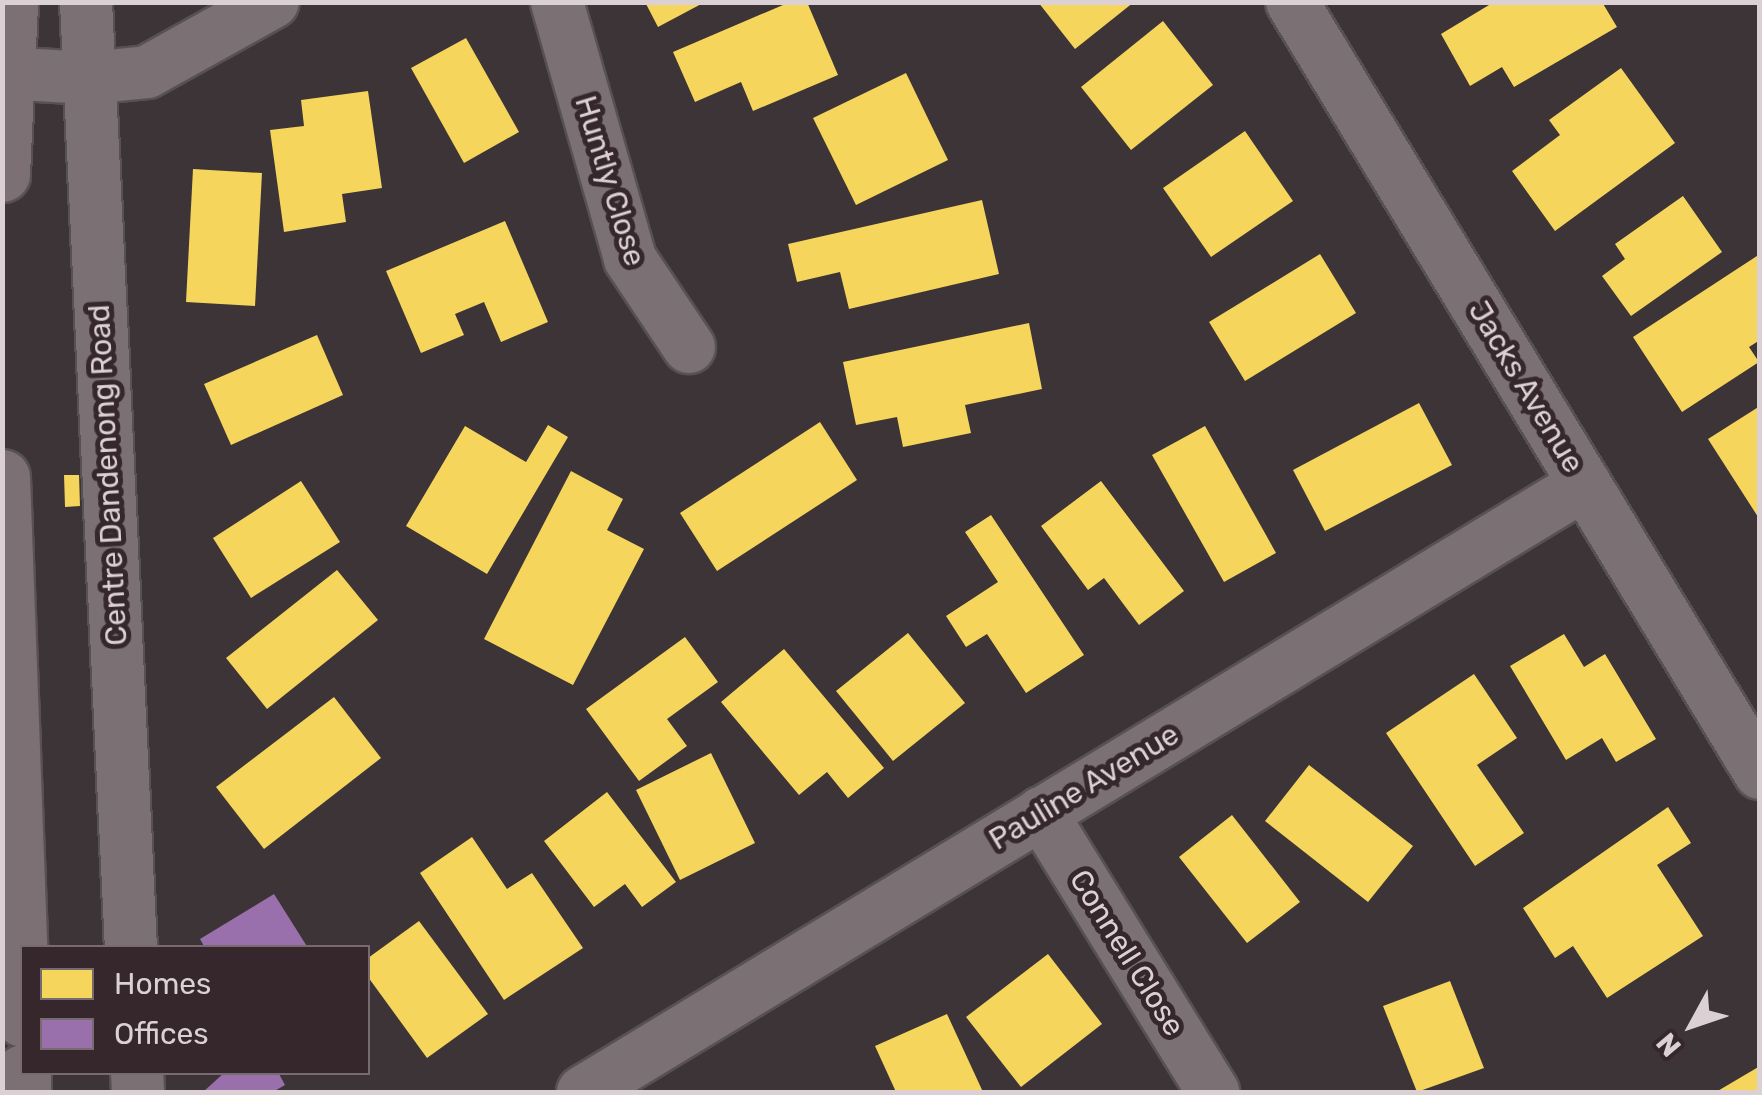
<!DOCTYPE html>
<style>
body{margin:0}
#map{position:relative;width:1762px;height:1095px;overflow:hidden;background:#3c3437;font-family:Rubik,sans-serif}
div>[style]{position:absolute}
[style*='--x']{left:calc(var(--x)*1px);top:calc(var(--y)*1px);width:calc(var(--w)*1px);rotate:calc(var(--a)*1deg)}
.homes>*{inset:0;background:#f6d55c}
.offices>*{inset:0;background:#9970ab}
.roads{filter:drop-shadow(2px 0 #585153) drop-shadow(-2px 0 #585153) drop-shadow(0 2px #585153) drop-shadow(0 -2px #585153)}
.street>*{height:52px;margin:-26px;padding:0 26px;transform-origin:26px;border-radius:26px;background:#7b7074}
.primary>*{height:55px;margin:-27.5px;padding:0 27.5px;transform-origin:27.5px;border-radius:27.5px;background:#7c7074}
span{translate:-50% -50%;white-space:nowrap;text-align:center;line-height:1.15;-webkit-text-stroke:10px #35272c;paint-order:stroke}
.street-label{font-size:30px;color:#dbd1d4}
.frame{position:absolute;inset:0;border:5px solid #dbd1d4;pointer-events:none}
.legend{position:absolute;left:20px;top:945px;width:350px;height:130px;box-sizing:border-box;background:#35272c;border:2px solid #776b6f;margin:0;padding:12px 18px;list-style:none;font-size:30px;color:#dbd1d4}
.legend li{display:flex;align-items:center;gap:20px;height:50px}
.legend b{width:50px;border:2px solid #776b6f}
.north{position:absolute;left:1642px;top:975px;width:100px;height:100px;-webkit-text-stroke:8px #35272c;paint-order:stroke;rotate:230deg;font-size:28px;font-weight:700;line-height:40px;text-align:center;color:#dbd1d4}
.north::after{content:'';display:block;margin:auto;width:35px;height:45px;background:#dbd1d4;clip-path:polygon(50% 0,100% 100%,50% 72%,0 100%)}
</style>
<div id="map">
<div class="homes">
<div style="clip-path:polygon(645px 2px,705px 2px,658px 27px)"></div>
<div style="clip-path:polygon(790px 2px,807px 2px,838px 75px,753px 111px,741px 82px,695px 102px,673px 52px)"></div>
<div style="clip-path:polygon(1038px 2px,1134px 2px,1075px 49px)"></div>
<div style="clip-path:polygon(1494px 2px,1602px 2px,1617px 27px,1514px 87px,1502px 67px,1470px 86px,1441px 34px)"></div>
<div style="clip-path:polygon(1163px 21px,1213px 85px,1131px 150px,1081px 87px)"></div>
<div style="clip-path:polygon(466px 38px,519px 132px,464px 163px,411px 68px)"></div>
<div style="clip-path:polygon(1621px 68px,1675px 143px,1555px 231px,1512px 171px,1560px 135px,1549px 120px)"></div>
<div style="clip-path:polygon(906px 73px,948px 160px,856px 205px,813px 118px)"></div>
<div style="clip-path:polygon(368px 91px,382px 188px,342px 194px,346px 222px,284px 232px,270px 130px,304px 126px,301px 100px)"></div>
<div style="clip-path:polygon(1245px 131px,1293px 201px,1211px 257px,1163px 188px)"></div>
<div style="clip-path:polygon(193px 169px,262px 173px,255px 306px,186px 302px)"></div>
<div style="clip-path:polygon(1683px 196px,1722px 252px,1631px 316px,1602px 276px,1625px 259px,1615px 244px)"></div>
<div style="clip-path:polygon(982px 200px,999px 274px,849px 309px,840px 272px,797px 282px,788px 244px)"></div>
<div style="clip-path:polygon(505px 221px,548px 322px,501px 342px,484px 302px,455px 314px,464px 335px,421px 353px,386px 271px)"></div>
<div style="clip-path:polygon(1320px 254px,1356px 313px,1245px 381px,1209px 322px)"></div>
<div style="clip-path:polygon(1760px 254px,1760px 340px,1749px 347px,1759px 362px,1682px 412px,1633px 337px)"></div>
<div style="clip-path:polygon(1029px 323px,1042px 389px,965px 405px,971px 433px,903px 447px,897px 417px,856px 425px,843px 362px)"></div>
<div style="clip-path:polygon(317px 335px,343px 395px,231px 445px,204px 384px)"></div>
<div style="clip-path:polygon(1419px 403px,1452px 465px,1325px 531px,1293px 470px)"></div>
<div style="clip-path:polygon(1760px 406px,1760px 520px,1708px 439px)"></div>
<div style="clip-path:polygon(820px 422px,857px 480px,717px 571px,680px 513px)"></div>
<div style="clip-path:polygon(548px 425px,568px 437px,487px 574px,406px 526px,465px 426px,526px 462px)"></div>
<div style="clip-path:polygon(1205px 426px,1276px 553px,1224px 582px,1152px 455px)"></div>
<div style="clip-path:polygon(571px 471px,623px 499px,607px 530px,644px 549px,573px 685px,484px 639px)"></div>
<div style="clip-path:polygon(64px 475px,79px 475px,80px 506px,65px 507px)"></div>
<div style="clip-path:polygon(301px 481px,340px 542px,251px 598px,213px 538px)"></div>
<div style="clip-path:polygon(1101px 481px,1184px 591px,1139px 625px,1104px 578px,1088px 590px,1041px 526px)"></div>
<div style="clip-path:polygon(991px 515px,1084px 655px,1026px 693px,987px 634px,966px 647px,946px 616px,998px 582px,965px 532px)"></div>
<div style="clip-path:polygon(337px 570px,378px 620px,267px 709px,226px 658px)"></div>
<div style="clip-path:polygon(908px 633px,965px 703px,893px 761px,836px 691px)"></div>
<div style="clip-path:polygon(1564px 634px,1584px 667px,1605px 654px,1656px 739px,1616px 762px,1602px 738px,1566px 760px,1510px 666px)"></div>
<div style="clip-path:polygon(685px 637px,718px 682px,667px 719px,687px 746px,639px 781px,586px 709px)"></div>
<div style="clip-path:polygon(784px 649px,884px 768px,848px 798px,827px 772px,799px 795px,721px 702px)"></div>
<div style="clip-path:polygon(1474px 674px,1517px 738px,1477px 765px,1524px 833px,1475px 866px,1386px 733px)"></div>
<div style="clip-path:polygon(334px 697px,381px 758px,264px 849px,216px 787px)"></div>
<div style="clip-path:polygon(711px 753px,755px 843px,680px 880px,636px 790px)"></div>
<div style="clip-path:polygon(1309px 765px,1413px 846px,1368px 902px,1265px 821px)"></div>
<div style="clip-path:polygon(607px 792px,676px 882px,642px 907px,625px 884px,594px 907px,544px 841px)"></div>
<div style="clip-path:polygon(1668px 807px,1691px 843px,1657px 865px,1703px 936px,1607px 998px,1573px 946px,1555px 958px,1523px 908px)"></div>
<div style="clip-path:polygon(1232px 815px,1300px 902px,1247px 943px,1179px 857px)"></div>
<div style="clip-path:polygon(472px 837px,507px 889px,532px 873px,583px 948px,504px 1000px,420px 873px)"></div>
<div style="clip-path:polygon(419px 921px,488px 1014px,427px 1058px,368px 977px,368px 958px)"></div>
<div style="clip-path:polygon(1048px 954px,1102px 1024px,1021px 1087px,966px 1017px)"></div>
<div style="clip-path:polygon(1450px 981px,1484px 1068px,1417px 1092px,1383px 1006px)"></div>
<div style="clip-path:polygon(947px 1014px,983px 1092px,896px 1092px,875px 1046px)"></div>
<div style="clip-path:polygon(1760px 1066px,1760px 1092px,1716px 1092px)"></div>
</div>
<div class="offices">
<div style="clip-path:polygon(274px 894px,308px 948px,205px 948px,200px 939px)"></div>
<div style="clip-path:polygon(225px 1072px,278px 1072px,285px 1085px,273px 1092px,203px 1092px)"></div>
</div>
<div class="roads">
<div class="street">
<div style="--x:86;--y:2;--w:947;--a:87.28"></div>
<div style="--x:557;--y:2;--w:267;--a:74.1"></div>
<div style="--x:630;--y:259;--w:106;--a:56.2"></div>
<div style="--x:1292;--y:2;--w:902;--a:58.74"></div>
<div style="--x:2;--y:73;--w:87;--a:3.3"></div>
<div style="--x:89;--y:78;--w:58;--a:-5.9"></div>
<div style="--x:147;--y:72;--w:144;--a:-29.1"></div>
<div style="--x:1041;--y:813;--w:328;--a:58.3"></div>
<div style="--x:137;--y:1072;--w:20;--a:87"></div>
<div style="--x:583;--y:1092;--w:1172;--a:-31.25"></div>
</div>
<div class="primary">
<div style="--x:2;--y:174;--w:172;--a:-87.3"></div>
<div style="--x:2;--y:477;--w:542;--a:87.89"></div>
<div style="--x:23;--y:1092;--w:20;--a:-90"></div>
</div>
</div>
<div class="street-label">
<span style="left:610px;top:181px;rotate:73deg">Huntly Close</span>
<span style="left:1526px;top:387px;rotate:59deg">Jacks Avenue</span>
<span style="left:108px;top:475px;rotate:-93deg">Centre Dandenong Road</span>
<span style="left:1084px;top:787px;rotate:-31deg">Pauline Avenue</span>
<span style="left:1127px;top:953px;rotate:58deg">Connell Close</span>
</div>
<div class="frame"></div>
<ul class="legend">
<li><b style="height:28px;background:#f6d55c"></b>Homes</li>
<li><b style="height:28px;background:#9970ab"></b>Offices</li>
</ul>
<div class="north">N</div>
</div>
